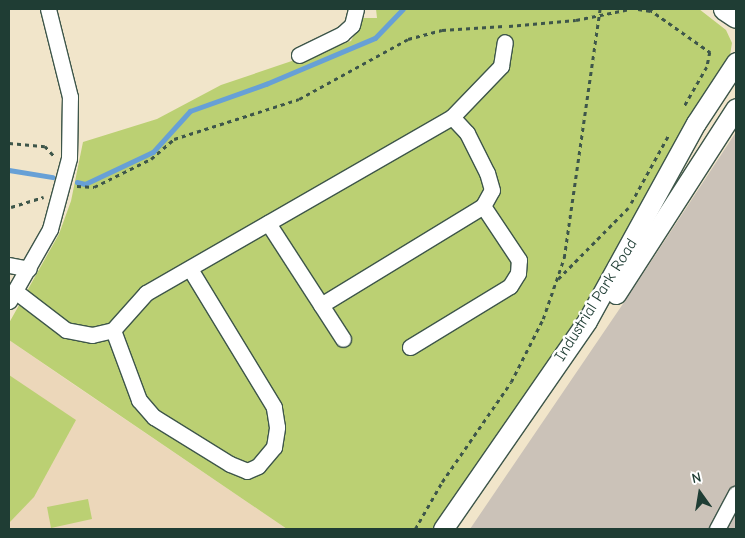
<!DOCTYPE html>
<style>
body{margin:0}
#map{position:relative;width:745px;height:538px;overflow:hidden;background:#f1e5ca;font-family:"Comic Neue",sans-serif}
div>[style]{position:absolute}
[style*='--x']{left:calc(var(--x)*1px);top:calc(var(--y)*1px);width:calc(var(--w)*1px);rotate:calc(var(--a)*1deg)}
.built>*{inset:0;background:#ecd7ba}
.industrial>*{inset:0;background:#cbc2b8}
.green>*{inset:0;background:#bbd073}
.stream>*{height:4.5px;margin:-2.25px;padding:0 2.25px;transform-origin:2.25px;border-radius:2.25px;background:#67a0d6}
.path>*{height:2.5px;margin-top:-1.25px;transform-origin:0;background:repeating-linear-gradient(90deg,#3e564a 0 4px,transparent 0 8px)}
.roads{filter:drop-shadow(1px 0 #3e564a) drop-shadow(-1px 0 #3e564a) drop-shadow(0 1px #3e564a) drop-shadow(0 -1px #3e564a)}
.minor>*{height:15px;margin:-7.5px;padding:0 7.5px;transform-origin:7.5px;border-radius:7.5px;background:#fff}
.tertiary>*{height:19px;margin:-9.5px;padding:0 9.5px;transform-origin:9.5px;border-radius:9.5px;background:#fff}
.secondary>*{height:21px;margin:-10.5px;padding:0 10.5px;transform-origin:10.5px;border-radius:10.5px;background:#fff}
span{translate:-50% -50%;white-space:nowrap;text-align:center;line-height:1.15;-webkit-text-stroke:5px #fff;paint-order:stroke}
.street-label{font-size:16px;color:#1f3d34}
.frame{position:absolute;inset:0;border:10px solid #1f3d34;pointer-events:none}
.north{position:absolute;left:675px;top:468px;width:50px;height:50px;-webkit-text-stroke:4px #fff;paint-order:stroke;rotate:347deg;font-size:14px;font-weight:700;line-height:20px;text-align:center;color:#1f3d34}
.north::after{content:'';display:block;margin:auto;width:18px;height:22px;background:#1f3d34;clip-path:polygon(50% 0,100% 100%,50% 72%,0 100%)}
</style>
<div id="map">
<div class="built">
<div style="clip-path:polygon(9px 340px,70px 382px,287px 529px,9px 529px)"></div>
</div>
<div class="industrial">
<div style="clip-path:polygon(736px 132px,736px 529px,470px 529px,631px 292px)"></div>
</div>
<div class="green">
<div style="clip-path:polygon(376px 9px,699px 9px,726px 30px,732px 43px,729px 61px,585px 307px,480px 465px,433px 529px,287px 529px,9px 340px,9px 323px,59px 234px,71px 201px,83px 142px,157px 119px,221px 85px,351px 41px,363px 18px,377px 18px)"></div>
<div style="clip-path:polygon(9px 375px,76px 420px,34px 497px,9px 523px)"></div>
<div style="clip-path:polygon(88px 499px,92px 519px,51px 528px,47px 507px)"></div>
</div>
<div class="stream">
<div style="--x:9;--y:170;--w:44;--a:9.2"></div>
<div style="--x:77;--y:182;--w:8;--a:14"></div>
<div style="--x:85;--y:184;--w:75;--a:-25.2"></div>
<div style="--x:153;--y:152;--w:55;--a:-47.9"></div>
<div style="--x:190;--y:111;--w:81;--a:-19.6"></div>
<div style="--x:266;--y:84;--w:118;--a:-22.9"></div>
<div style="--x:375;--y:38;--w:40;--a:-46"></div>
</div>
<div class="path">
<div style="--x:638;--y:9;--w:13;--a:9"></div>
<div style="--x:649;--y:9;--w:75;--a:35.2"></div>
<div style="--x:710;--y:52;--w:15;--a:101"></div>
<div style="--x:707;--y:67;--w:46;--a:119.9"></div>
<div style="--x:509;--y:26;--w:67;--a:-5.1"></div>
<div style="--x:576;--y:20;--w:55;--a:-11.5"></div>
<div style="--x:9;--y:143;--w:36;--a:5"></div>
<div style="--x:45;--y:146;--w:13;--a:48"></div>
<div style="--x:77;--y:186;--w:17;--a:3"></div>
<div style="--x:94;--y:187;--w:64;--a:-26.2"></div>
<div style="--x:151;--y:159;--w:30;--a:-41"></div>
<div style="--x:174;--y:139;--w:131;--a:-17.7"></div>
<div style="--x:299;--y:99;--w:124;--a:-28.8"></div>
<div style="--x:408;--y:39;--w:35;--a:-15"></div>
<div style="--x:442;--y:30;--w:62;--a:-3.7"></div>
<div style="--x:631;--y:203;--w:77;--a:-61.1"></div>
<div style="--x:11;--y:207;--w:34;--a:-17"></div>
<div style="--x:558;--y:279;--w:100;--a:-45.4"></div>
<div style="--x:415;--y:529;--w:54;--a:-60.1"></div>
<div style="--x:442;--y:482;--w:121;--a:-55.4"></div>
<div style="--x:511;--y:382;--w:71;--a:-63.1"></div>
<div style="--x:543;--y:319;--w:65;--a:-71"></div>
<div style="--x:564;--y:258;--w:252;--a:-81.8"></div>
</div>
<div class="roads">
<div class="minor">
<div style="--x:299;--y:55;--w:48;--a:-26"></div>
<div style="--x:342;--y:34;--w:13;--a:-42"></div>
<div style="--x:352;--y:25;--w:16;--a:-76"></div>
<div style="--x:268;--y:223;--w:138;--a:57.1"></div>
<div style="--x:9;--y:265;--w:20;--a:11"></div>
<div style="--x:15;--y:291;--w:64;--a:37.4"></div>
<div style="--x:66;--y:330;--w:26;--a:11"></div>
<div style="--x:92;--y:335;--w:22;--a:-13"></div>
<div style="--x:113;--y:330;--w:50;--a:-48.3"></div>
<div style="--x:146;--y:293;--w:353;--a:-29.9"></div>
<div style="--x:452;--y:117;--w:71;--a:-46.1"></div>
<div style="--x:501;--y:66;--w:24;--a:-81"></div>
<div style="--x:9;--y:301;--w:83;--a:-60.3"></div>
<div style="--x:50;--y:229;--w:73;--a:-75"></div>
<div style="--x:69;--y:158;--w:61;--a:-89.1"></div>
<div style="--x:70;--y:97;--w:91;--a:-104"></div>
<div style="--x:321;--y:305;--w:190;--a:-31.4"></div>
<div style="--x:483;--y:206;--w:18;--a:-61"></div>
<div style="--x:492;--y:190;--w:18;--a:-106"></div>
<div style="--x:487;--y:173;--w:45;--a:-116.6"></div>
<div style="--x:467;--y:133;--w:22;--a:-133"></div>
<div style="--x:113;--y:330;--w:75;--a:69.6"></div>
<div style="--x:139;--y:400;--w:23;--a:49"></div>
<div style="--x:154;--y:417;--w:89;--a:31.7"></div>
<div style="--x:230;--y:464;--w:18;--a:22"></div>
<div style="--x:247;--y:471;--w:12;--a:-24"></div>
<div style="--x:258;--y:466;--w:25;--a:-50"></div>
<div style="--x:274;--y:447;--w:20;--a:-81"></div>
<div style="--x:277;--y:427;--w:20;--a:-99"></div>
<div style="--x:274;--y:407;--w:162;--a:-121.3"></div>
<div style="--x:410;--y:347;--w:117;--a:-31.4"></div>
<div style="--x:510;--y:286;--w:15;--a:-58"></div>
<div style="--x:518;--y:273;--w:13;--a:-86"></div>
<div style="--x:519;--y:260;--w:65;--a:-123.7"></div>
<div style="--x:717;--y:529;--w:40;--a:-62"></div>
</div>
<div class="tertiary">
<div style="--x:616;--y:294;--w:221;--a:-57.2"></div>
<div style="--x:443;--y:529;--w:253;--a:-55.3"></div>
<div style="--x:587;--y:321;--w:226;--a:-61.2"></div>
<div style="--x:696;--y:123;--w:73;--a:-56.7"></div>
</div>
<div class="secondary">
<div style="--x:724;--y:9;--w:14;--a:34"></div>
</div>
</div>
<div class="street-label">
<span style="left:596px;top:300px;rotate:-58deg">Industrial Park Road</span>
</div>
<div class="frame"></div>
<div class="north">N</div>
</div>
